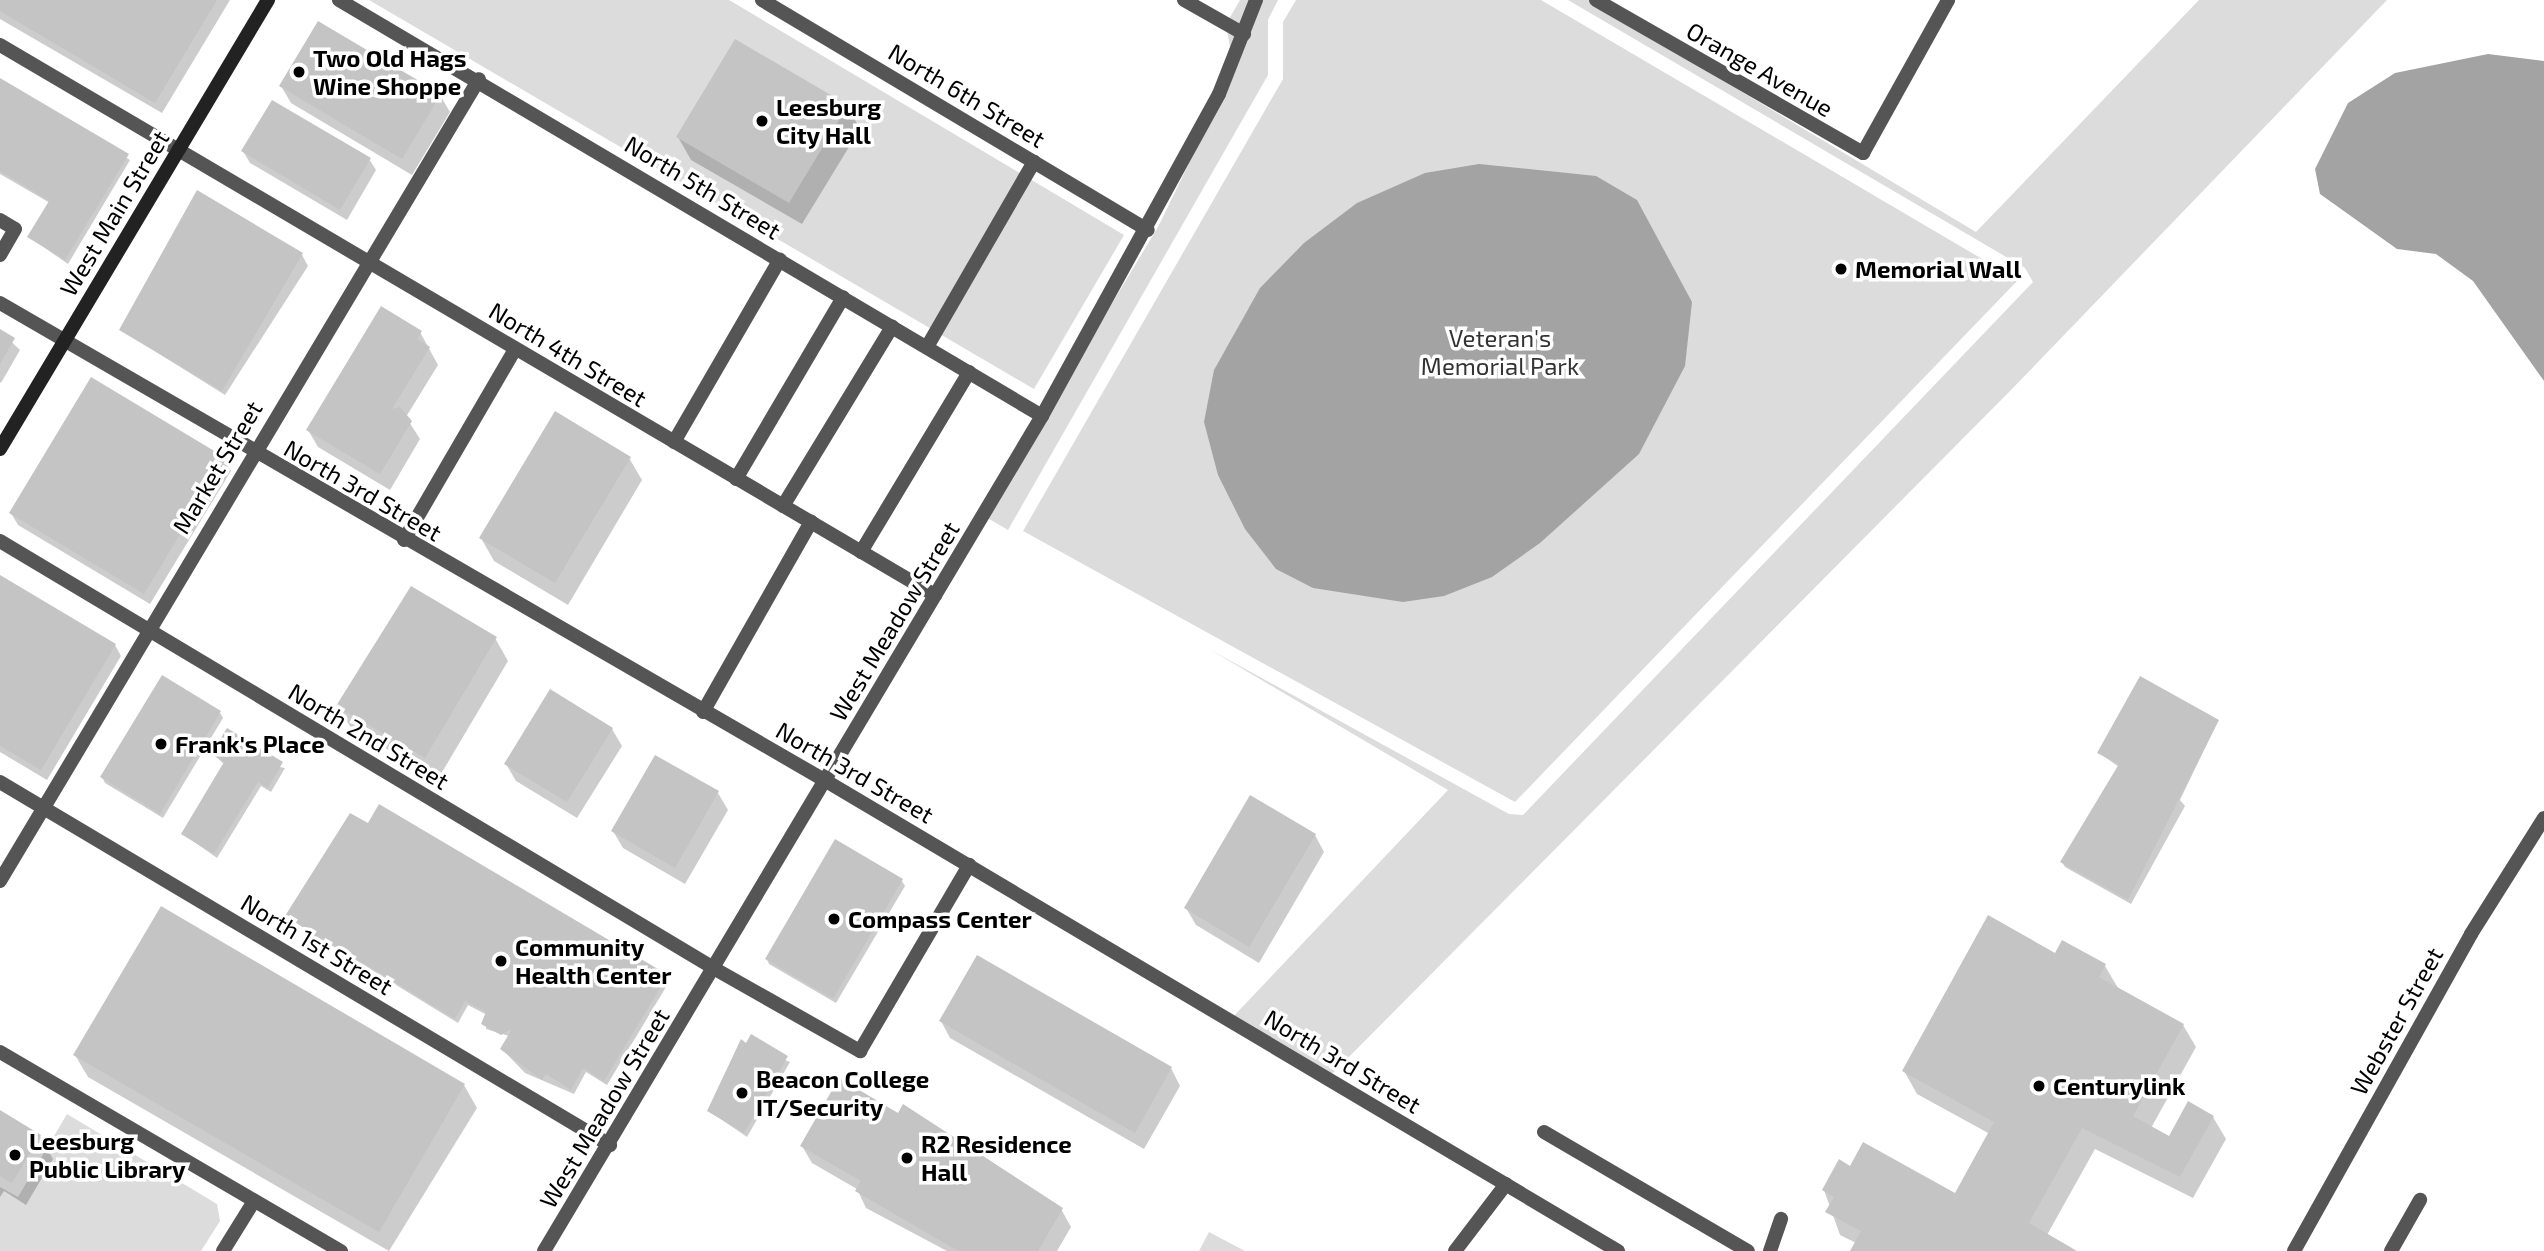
<!DOCTYPE html>
<style>
body{margin:0}
#map{position:relative;width:2544px;height:1251px;overflow:hidden;background:#fff;font-family:"Exo 2",sans-serif}
div>[style]{position:absolute}
[style*='--x']{left:calc(var(--x)*1px);top:calc(var(--y)*1px);width:calc(var(--w)*1px);rotate:calc(var(--a)*1deg)}
.green>*{inset:0;background:#dcdcdc}
.water>*{inset:0;background:#a3a3a3}
.shadow>*{inset:0;background:#0003}
.building>*{inset:0;background:#c4c4c4}
.lane>*{height:14px;margin:-7px;padding:0 7px;transform-origin:7px;border-radius:7px;background:#555}
.street>*{height:14px;margin:-7px;padding:0 7px;transform-origin:7px;border-radius:7px;background:#555}
.secondary>*{height:14px;margin:-7px;padding:0 7px;transform-origin:7px;border-radius:7px;background:#222}
.dots>*{width:19px;height:19px;translate:-50% -50%;box-sizing:border-box;border:4px solid #fff;border-radius:50%}
span{translate:-50% -50%;white-space:nowrap;text-align:center;line-height:1.15;-webkit-text-stroke:7px #fff;paint-order:stroke}
.poi-label{font-size:24px;color:#000;font-weight:700}
.left{translate:0 -50%;text-align:left}
.street-label{font-size:24px;color:#000}
.park-label{font-size:24px;color:#333}
</style>
<div id="map">
<div class="green">
<div style="clip-path:polygon(369px 0,729px 0,1124px 235px,1034px 389px)"></div>
<div style="clip-path:polygon(1240px 0,1278px 0,1268px 20px,1268px 75px,1008px 530px,984px 516px,1158px 227px,1234px 71px,1226px 24px)"></div>
<div style="clip-path:polygon(1296px 0,1541px 0,2018px 280px,1515px 802px,1023px 531px,1283px 79px,1283px 22px)"></div>
<div style="clip-path:polygon(1568px 0,1588px 0,1976px 232px,2199px 0,2387px 0,2011px 390px,1327px 1079px,1229px 1021px,1448px 790px,1209px 649px,1509px 814px,1523px 815px,2033px 282px,2025px 268px)"></div>
<div style="clip-path:polygon(67px 1114px,217px 1204px,220px 1221px,201px 1251px,0 1251px,0 1187px,18px 1197px)"></div>
<div style="clip-path:polygon(1209px 1232px,1245px 1251px,1199px 1251px)"></div>
</div>
<div class="water">
<div style="clip-path:polygon(2488px 54px,2544px 61px,2544px 381px,2473px 281px,2436px 254px,2397px 249px,2320px 194px,2315px 169px,2348px 103px,2395px 73px)"></div>
<div style="clip-path:polygon(1479px 164px,1596px 176px,1637px 200px,1692px 302px,1685px 366px,1639px 454px,1540px 543px,1492px 577px,1444px 596px,1403px 602px,1313px 588px,1276px 569px,1245px 529px,1218px 475px,1204px 422px,1214px 370px,1260px 288px,1304px 243px,1357px 203px,1425px 173px)"></div>
</div>
<div class="shadow">
<div style="clip-path:polygon(0 0,230px 0,162px 113px,0 19px)"></div>
<div style="clip-path:polygon(0 80px,130px 160px,68px 264px,29px 237px,50px 203px,0 174px)"></div>
<div style="clip-path:polygon(281px 86px,440px 95px,450px 112px,412px 175px,291px 103px)"></div>
<div style="clip-path:polygon(847px 106px,860px 129px,802px 224px,691px 160px,678px 137px)"></div>
<div style="clip-path:polygon(243px 151px,369px 159px,376px 170px,347px 220px,250px 163px)"></div>
<div style="clip-path:polygon(198px 193px,302px 255px,308px 266px,225px 395px,121px 330px)"></div>
<div style="clip-path:polygon(0 331px,20px 350px,1px 383px,0 382px)"></div>
<div style="clip-path:polygon(420px 332px,438px 365px,406px 417px,420px 439px,390px 490px,318px 447px,308px 430px)"></div>
<div style="clip-path:polygon(629px 458px,642px 480px,568px 605px,494px 561px,481px 538px)"></div>
<div style="clip-path:polygon(225px 459px,231px 471px,150px 604px,18px 525px,11px 513px)"></div>
<div style="clip-path:polygon(0 577px,115px 645px,121px 656px,47px 780px,0 752px)"></div>
<div style="clip-path:polygon(495px 638px,508px 661px,438px 779px,351px 728px,338px 706px)"></div>
<div style="clip-path:polygon(220px 713px,223px 718px,163px 818px,105px 783px,102px 777px)"></div>
<div style="clip-path:polygon(2218px 721px,2180px 800px,2185px 806px,2131px 904px,2065px 867px,2062px 862px,2119px 767px,2099px 753px)"></div>
<div style="clip-path:polygon(612px 729px,622px 746px,577px 818px,516px 781px,506px 764px)"></div>
<div style="clip-path:polygon(213px 754px,285px 768px,271px 792px,261px 786px,217px 858px,183px 834px,225px 765px)"></div>
<div style="clip-path:polygon(718px 793px,728px 810px,685px 884px,623px 848px,613px 831px)"></div>
<div style="clip-path:polygon(1315px 835px,1324px 852px,1259px 963px,1196px 925px,1186px 908px)"></div>
<div style="clip-path:polygon(902px 881px,905px 886px,836px 1003px,769px 964px,767px 959px)"></div>
<div style="clip-path:polygon(287px 916px,666px 977px,669px 982px,607px 1085px,586px 1072px,574px 1094px,525px 1073px,502px 1049px,509px 1036px,486px 1029px,487px 1015px,468px 1005px,458px 1023px,326px 942px,320px 950px,312px 945px,312px 934px)"></div>
<div style="clip-path:polygon(2056px 955px,2105px 966px,2118px 988px,2183px 1025px,2196px 1047px,2151px 1128px,2170px 1138px,2213px 1117px,2226px 1139px,2193px 1198px,2095px 1149px,2047px 1235px,2076px 1251px,1852px 1251px,1856px 1243px,1840px 1235px,1824px 1190px,1851px 1168px,1956px 1195px,1990px 1134px,1917px 1094px,1904px 1071px)"></div>
<div style="clip-path:polygon(941px 1021px,1171px 1068px,1180px 1086px,1144px 1149px,950px 1038px)"></div>
<div style="clip-path:polygon(741px 1042px,790px 1062px,747px 1137px,709px 1111px)"></div>
<div style="clip-path:polygon(75px 1055px,464px 1085px,477px 1108px,389px 1251px,88px 1077px)"></div>
<div style="clip-path:polygon(904px 1106px,1061px 1209px,1071px 1227px,1057px 1251px,947px 1251px,866px 1208px,857px 1189px,812px 1163px,802px 1146px,898px 1115px)"></div>
<div style="clip-path:polygon(0 1112px,40px 1136px,53px 1159px,26px 1205px,4px 1191px,0 1197px)"></div>
</div>
<div class="building">
<div style="clip-path:polygon(0 0,217px 0,155px 103px,0 11px)"></div>
<div style="clip-path:polygon(318px 21px,441px 94px,402px 159px,279px 86px)"></div>
<div style="clip-path:polygon(735px 39px,848px 105px,789px 203px,676px 137px)"></div>
<div style="clip-path:polygon(0 78px,129px 154px,65px 260px,27px 237px,49px 201px,0 171px)"></div>
<div style="clip-path:polygon(272px 100px,371px 158px,340px 210px,241px 151px)"></div>
<div style="clip-path:polygon(197px 190px,303px 253px,222px 391px,119px 330px)"></div>
<div style="clip-path:polygon(381px 306px,422px 331px,417px 339px,430px 347px,392px 409px,400px 407px,412px 421px,380px 474px,306px 430px)"></div>
<div style="clip-path:polygon(0 329px,15px 338px,0 364px)"></div>
<div style="clip-path:polygon(91px 377px,226px 458px,144px 594px,9px 513px)"></div>
<div style="clip-path:polygon(555px 411px,631px 457px,555px 583px,479px 538px)"></div>
<div style="clip-path:polygon(0 575px,116px 644px,41px 770px,0 746px)"></div>
<div style="clip-path:polygon(411px 586px,497px 637px,425px 758px,336px 706px)"></div>
<div style="clip-path:polygon(162px 675px,221px 711px,160px 814px,100px 777px)"></div>
<div style="clip-path:polygon(2140px 676px,2219px 720px,2128px 900px,2060px 862px,2119px 764px,2097px 753px)"></div>
<div style="clip-path:polygon(550px 689px,613px 728px,567px 802px,504px 764px)"></div>
<div style="clip-path:polygon(227px 728px,283px 762px,268px 788px,258px 782px,214px 854px,181px 834px,224px 762px,211px 754px)"></div>
<div style="clip-path:polygon(655px 755px,719px 791px,675px 868px,611px 831px)"></div>
<div style="clip-path:polygon(1250px 795px,1316px 834px,1249px 947px,1184px 908px)"></div>
<div style="clip-path:polygon(379px 804px,668px 975px,604px 1081px,583px 1068px,571px 1090px,546px 1074px,542px 1080px,500px 1049px,512px 1029px,501px 1035px,481px 1024px,486px 1012px,465px 1001px,455px 1019px,322px 938px,317px 946px,307px 940px,311px 932px,285px 916px,350px 813px,368px 823px)"></div>
<div style="clip-path:polygon(835px 839px,903px 879px,833px 999px,765px 959px)"></div>
<div style="clip-path:polygon(161px 906px,465px 1084px,379px 1232px,73px 1055px)"></div>
<div style="clip-path:polygon(1988px 915px,2055px 953px,2062px 940px,2106px 964px,2099px 977px,2184px 1024px,2133px 1116px,2169px 1136px,2188px 1101px,2214px 1116px,2180px 1177px,2082px 1128px,2029px 1223px,2077px 1251px,1850px 1251px,1861px 1231px,1825px 1212px,1834px 1197px,1822px 1190px,1839px 1159px,1850px 1166px,1863px 1142px,1955px 1193px,1994px 1122px,1902px 1071px)"></div>
<div style="clip-path:polygon(977px 955px,1172px 1067px,1135px 1133px,939px 1021px)"></div>
<div style="clip-path:polygon(751px 1034px,788px 1056px,744px 1133px,707px 1111px,741px 1039px,746px 1043px)"></div>
<div style="clip-path:polygon(839px 1078px,898px 1113px,903px 1104px,1063px 1208px,1038px 1251px,958px 1251px,855px 1191px,861px 1181px,800px 1146px)"></div>
<div style="clip-path:polygon(0 1110px,41px 1135px,12px 1183px,0 1176px)"></div>
</div>
<div class="lane">
<div style="--x:0;--y:220;--w:17;--a:31"></div>
<div style="--x:15;--y:229;--w:30;--a:120"></div>
<div style="--x:927;--y:347;--w:214;--a:-60"></div>
<div style="--x:674;--y:442;--w:211;--a:-59.9"></div>
<div style="--x:736;--y:479;--w:211;--a:-59.5"></div>
<div style="--x:783;--y:506;--w:210;--a:-58.7"></div>
<div style="--x:404;--y:540;--w:221;--a:-59.8"></div>
<div style="--x:861;--y:552;--w:210;--a:-59"></div>
<div style="--x:703;--y:712;--w:219;--a:-60.4"></div>
<div style="--x:715;--y:969;--w:167;--a:29.5"></div>
<div style="--x:860;--y:1051;--w:216;--a:-59.6"></div>
<div style="--x:1544;--y:1132;--w:236;--a:30.3"></div>
<div style="--x:1770;--y:1251;--w:34;--a:-71"></div>
<div style="--x:2391;--y:1251;--w:59;--a:-60.4"></div>
</div>
<div class="street">
<div style="--x:339;--y:0;--w:817;--a:30.61"></div>
<div style="--x:762;--y:0;--w:449;--a:30.8"></div>
<div style="--x:1184;--y:0;--w:69;--a:29.5"></div>
<div style="--x:1596;--y:0;--w:308;--a:29.8"></div>
<div style="--x:1863;--y:153;--w:175;--a:-60.9"></div>
<div style="--x:0;--y:45;--w:1085;--a:30.47"></div>
<div style="--x:0;--y:303;--w:954;--a:30.06"></div>
<div style="--x:826;--y:781;--w:921;--a:30.69"></div>
<div style="--x:0;--y:541;--w:833;--a:30.9"></div>
<div style="--x:0;--y:782;--w:710;--a:30.76"></div>
<div style="--x:0;--y:881;--w:934;--a:-59.15"></div>
<div style="--x:0;--y:1052;--w:395;--a:30.3"></div>
<div style="--x:223;--y:1251;--w:59;--a:-58.2"></div>
<div style="--x:544;--y:1251;--w:972;--a:-59.19"></div>
<div style="--x:1042;--y:416;--w:367;--a:-61.2"></div>
<div style="--x:1219;--y:94;--w:101;--a:-68.5"></div>
<div style="--x:1455;--y:1251;--w:84;--a:-52.7"></div>
<div style="--x:2294;--y:1251;--w:363;--a:-60.8"></div>
<div style="--x:2471;--y:934;--w:137;--a:-57.8"></div>
</div>
<div class="secondary">
<div style="--x:0;--y:449;--w:523;--a:-59.17"></div>
</div>
<div class="dots">
<div style="left:299px;top:72px;background:#000"></div>
<div style="left:762px;top:121px;background:#000"></div>
<div style="left:1841px;top:269px;background:#000"></div>
<div style="left:161px;top:744px;background:#000"></div>
<div style="left:834px;top:919px;background:#000"></div>
<div style="left:501px;top:961px;background:#000"></div>
<div style="left:2039px;top:1086px;background:#000"></div>
<div style="left:742px;top:1093px;background:#000"></div>
<div style="left:15px;top:1155px;background:#000"></div>
<div style="left:907px;top:1158px;background:#000"></div>
</div>
<div class="poi-label">
<span class="left" style="left:313px;top:72px">Two Old Hags<br>Wine Shoppe</span>
<span class="left" style="left:776px;top:121px">Leesburg<br>City Hall</span>
<span class="left" style="left:1855px;top:269px">Memorial Wall</span>
<span class="left" style="left:175px;top:744px">Frank's Place</span>
<span class="left" style="left:848px;top:919px">Compass Center</span>
<span class="left" style="left:515px;top:961px">Community<br>Health Center</span>
<span class="left" style="left:756px;top:1093px">Beacon College<br>IT/Security</span>
<span class="left" style="left:2053px;top:1086px">Centurylink</span>
<span class="left" style="left:29px;top:1155px">Leesburg<br>Public Library</span>
<span class="left" style="left:921px;top:1158px">R2 Residence<br>Hall</span>
</div>
<div class="street-label">
<span style="left:1760px;top:69px;rotate:30deg">Orange Avenue</span>
<span style="left:967px;top:95px;rotate:31deg">North 6th Street</span>
<span style="left:703px;top:187px;rotate:31deg">North 5th Street</span>
<span style="left:114px;top:213px;rotate:-59deg">West Main Street</span>
<span style="left:568px;top:354px;rotate:31deg">North 4th Street</span>
<span style="left:217px;top:467px;rotate:-59deg">Market Street</span>
<span style="left:363px;top:490px;rotate:30deg">North 3rd Street</span>
<span style="left:894px;top:621px;rotate:-59deg">West Meadow Street</span>
<span style="left:369px;top:736px;rotate:31deg">North 2nd Street</span>
<span style="left:855px;top:772px;rotate:30deg">North 3rd Street</span>
<span style="left:317px;top:944px;rotate:31deg">North 1st Street</span>
<span style="left:2396px;top:1021px;rotate:-61deg">Webster Street</span>
<span style="left:1343px;top:1061px;rotate:31deg">North 3rd Street</span>
<span style="left:604px;top:1108px;rotate:-59deg">West Meadow Street</span>
</div>
<div class="park-label">
<span style="left:1500px;top:352px">Veteran's<br>Memorial Park</span>
</div>
</div>
